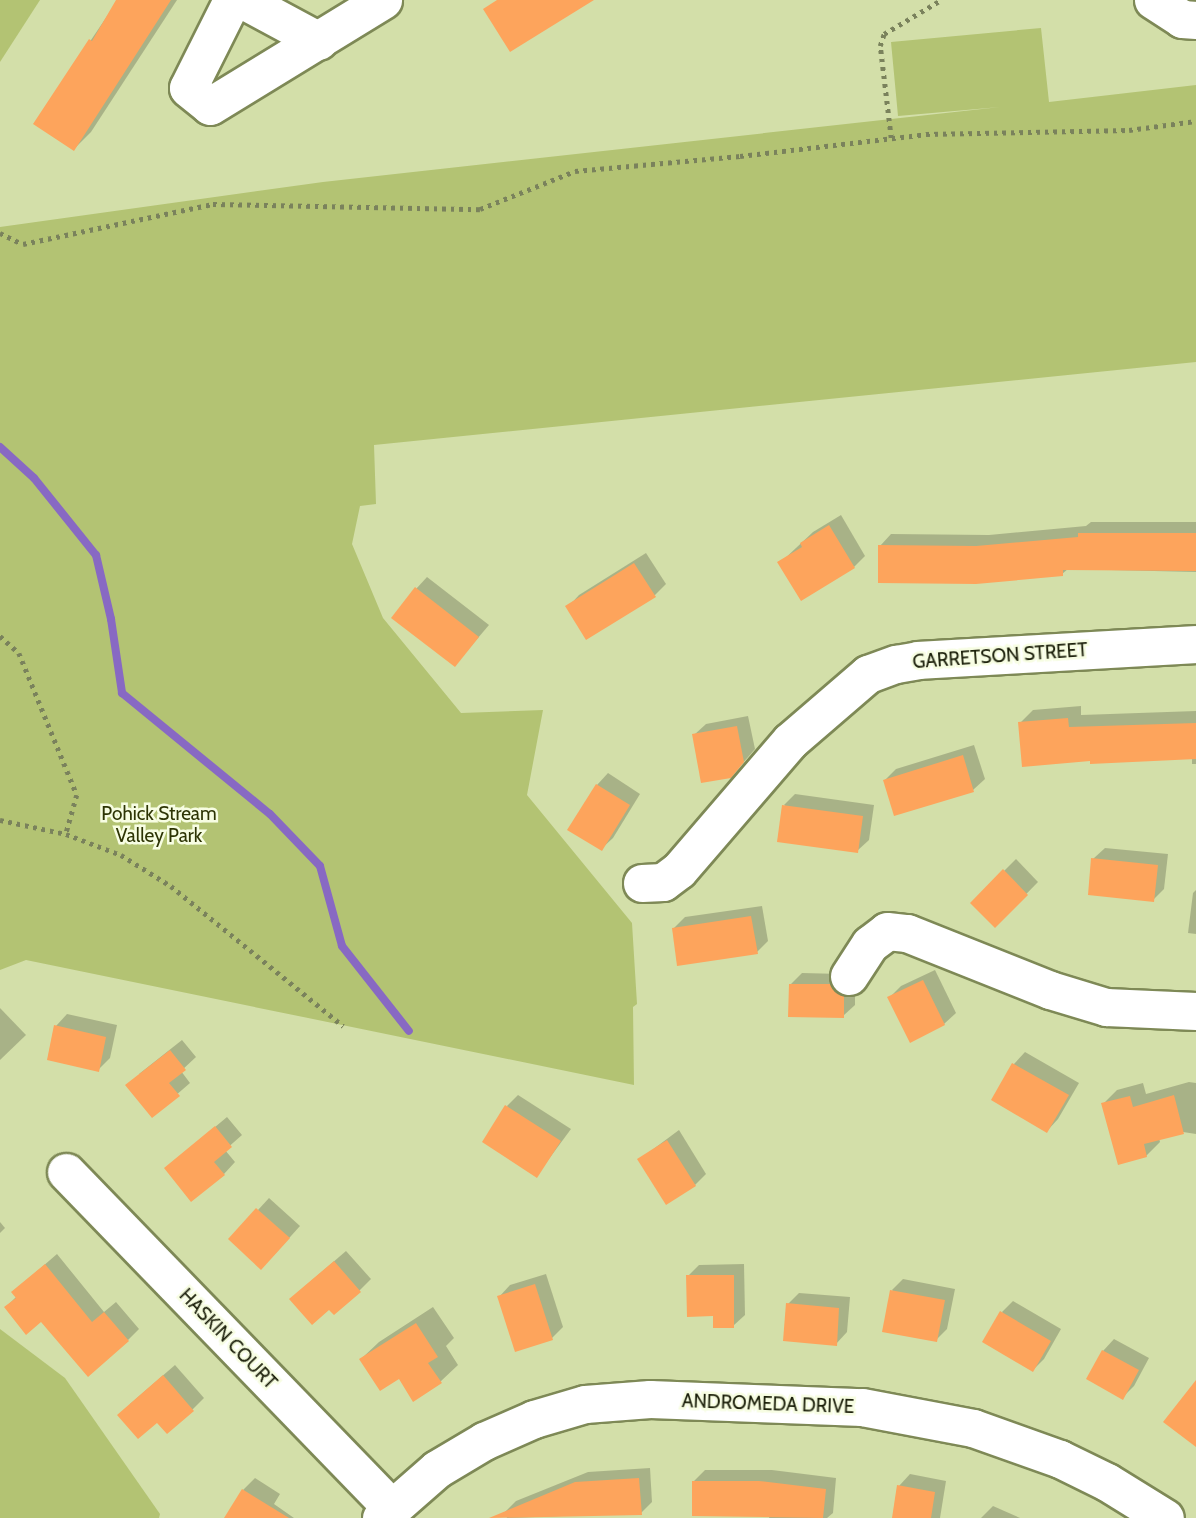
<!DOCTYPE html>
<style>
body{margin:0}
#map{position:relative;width:1196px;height:1518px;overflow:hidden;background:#d3dfa9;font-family:Cabin,sans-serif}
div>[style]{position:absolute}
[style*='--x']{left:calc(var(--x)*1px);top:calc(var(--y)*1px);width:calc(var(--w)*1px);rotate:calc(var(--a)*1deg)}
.green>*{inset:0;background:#b3c373}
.shadow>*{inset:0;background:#0003}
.stream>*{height:8px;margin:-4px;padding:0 4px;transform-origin:4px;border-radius:4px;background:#8869c3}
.building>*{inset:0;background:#fda45c}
.path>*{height:4.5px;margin-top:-2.25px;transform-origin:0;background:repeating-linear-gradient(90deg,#7a825c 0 3.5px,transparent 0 8.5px)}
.roads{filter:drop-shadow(2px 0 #7e8956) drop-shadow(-2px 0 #7e8956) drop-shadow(0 2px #7e8956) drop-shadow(0 -2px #7e8956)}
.minor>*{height:37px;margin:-18.5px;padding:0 18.5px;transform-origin:18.5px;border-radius:18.5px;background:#fff}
span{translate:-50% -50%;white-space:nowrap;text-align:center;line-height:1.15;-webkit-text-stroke:5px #f7fde2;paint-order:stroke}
.street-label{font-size:19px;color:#1a1e09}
.park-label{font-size:19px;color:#2d3404}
</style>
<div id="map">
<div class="green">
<div style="clip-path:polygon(0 0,40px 0,0 62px)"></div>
<div style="clip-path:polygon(1041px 28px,1049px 102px,1196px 85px,1196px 362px,374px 445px,376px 504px,360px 506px,352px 544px,383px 618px,461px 713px,543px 710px,527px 795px,632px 923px,637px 1004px,633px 1007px,634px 1085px,26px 960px,0 970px,0 227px,323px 182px,1000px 107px,898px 116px,891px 42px)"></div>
<div style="clip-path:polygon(0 1329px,65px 1378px,160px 1514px,159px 1518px,0 1518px)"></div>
</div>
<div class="shadow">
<div style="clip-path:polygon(118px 0,177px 0,91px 132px,74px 149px,35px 123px)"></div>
<div style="clip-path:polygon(841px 515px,865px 556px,854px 567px,780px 563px,813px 532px)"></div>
<div style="clip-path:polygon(1091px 522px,1196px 522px,1196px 572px,1068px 569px,1062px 574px,880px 546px,891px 534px,989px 535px,1086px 526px)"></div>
<div style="clip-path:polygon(646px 553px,666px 584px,655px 595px,568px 607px,579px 595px)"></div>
<div style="clip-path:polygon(427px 577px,489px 625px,455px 665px,416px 589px)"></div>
<div style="clip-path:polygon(1081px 706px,1081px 715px,1196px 711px,1196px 764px,1192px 764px,1192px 757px,1092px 759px,1020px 723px,1033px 710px)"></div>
<div style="clip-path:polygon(748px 716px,755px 749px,742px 764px,694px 735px,706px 724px)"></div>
<div style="clip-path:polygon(974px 745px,985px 779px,973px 790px,885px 780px,896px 769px)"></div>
<div style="clip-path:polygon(608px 773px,640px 794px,613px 838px,601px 849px,597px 785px)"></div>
<div style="clip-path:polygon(795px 794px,874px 805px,869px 840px,857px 851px,784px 805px)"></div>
<div style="clip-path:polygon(1105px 848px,1168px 854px,1164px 889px,1153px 900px,1093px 859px)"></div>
<div style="clip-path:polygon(1016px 859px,1038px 882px,995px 926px,972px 903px)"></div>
<div style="clip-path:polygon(1196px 890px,1196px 934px,1188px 933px,1193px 893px)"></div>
<div style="clip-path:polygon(762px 906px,768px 941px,757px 952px,674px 928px,685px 917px)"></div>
<div style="clip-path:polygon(935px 970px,956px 1013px,944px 1024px,890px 997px,901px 986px)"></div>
<div style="clip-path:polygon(802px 973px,842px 974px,855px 985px,855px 1005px,843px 1016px,791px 984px)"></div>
<div style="clip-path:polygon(0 1008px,26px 1035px,0 1060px)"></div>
<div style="clip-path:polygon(67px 1014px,117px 1025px,110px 1058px,98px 1070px,56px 1026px)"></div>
<div style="clip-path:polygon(182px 1040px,196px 1057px,181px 1071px,190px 1083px,152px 1116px,139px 1074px)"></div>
<div style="clip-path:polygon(1025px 1052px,1079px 1083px,1058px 1119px,1047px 1131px,993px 1100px,1014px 1064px)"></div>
<div style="clip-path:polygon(1189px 1082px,1196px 1083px,1196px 1134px,1183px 1132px,1159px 1138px,1160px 1142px,1146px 1156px,1103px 1104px,1117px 1090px,1143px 1083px,1146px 1094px)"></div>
<div style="clip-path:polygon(518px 1095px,571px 1129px,537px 1175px,507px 1106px)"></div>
<div style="clip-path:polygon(227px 1117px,242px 1135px,225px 1150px,235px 1162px,224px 1174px,166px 1168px)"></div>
<div style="clip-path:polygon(679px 1130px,706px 1174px,695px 1185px,640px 1159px)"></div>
<div style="clip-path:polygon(269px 1198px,300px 1226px,273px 1256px,258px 1210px)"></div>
<div style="clip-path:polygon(0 1222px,5px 1228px,0 1233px)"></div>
<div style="clip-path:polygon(346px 1251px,371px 1279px,359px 1291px,330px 1307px,303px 1288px)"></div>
<div style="clip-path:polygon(57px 1254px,104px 1312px,116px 1302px,139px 1329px,128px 1340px,42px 1320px,6px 1307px,17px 1296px,13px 1292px)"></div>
<div style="clip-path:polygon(744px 1264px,745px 1315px,733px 1326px,715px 1314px,688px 1276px,699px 1265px)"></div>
<div style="clip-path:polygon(546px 1274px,563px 1327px,552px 1338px,499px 1297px,510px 1285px)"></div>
<div style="clip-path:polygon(903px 1279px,955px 1289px,947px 1329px,936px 1340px,892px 1290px)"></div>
<div style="clip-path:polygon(799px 1293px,850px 1297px,847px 1332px,836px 1344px,788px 1304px)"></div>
<div style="clip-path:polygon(1013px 1301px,1061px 1329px,1044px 1359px,1033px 1370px,1002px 1312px)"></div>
<div style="clip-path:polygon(433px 1307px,454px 1338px,446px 1346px,458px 1365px,440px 1382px,399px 1377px,361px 1359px,379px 1342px)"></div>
<div style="clip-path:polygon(1114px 1339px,1149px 1358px,1134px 1386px,1122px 1398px,1103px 1351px)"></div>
<div style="clip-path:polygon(175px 1365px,204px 1398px,192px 1410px,157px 1421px,130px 1404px)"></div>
<div style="clip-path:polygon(650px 1468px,652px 1502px,641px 1513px,507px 1518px,505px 1512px,516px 1501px,588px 1472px)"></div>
<div style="clip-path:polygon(705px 1470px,772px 1470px,836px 1478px,833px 1513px,827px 1518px,769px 1518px,770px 1514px,694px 1481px)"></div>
<div style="clip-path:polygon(910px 1474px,946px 1481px,940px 1518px,893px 1518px,899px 1486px)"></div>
<div style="clip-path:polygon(255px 1478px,280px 1494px,274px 1504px,294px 1518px,226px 1518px,243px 1490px)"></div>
<div style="clip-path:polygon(993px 1506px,1020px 1518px,981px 1518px)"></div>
</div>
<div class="stream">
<div style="--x:0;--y:447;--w:46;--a:42.4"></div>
<div style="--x:34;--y:478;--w:99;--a:51.2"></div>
<div style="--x:96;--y:555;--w:66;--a:76.8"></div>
<div style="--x:111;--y:619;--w:75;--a:81.5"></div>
<div style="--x:122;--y:693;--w:191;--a:39.3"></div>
<div style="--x:270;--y:814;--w:72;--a:46.1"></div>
<div style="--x:320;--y:866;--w:83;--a:74.6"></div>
<div style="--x:342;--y:946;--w:108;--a:51.8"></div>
</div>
<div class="building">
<div style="clip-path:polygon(116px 0,171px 0,74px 151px,33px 124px,89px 39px,92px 41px)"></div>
<div style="clip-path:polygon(497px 0,594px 0,510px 52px,483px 9px)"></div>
<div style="clip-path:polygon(829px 525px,855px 568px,801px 601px,777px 562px,802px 547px,800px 543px)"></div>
<div style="clip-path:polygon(1078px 533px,1196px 533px,1196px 571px,1063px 570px,1063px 576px,976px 584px,878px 583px,878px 545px,976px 546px,1078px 537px)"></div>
<div style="clip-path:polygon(634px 563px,656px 597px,586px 640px,565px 606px)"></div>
<div style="clip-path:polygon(415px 587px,479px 637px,455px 667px,391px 618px)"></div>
<div style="clip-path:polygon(1068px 718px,1069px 727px,1196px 723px,1196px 759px,1090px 764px,1090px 761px,1022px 767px,1018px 722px)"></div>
<div style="clip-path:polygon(737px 726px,744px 762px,731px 778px,701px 783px,692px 734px)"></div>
<div style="clip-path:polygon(963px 755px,974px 792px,894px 816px,883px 780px)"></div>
<div style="clip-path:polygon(596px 784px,630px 805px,602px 851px,567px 830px)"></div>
<div style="clip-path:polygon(782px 805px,863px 816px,858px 853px,777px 842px)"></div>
<div style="clip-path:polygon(1091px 858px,1158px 865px,1154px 902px,1088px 895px)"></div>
<div style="clip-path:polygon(1003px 869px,1028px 895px,995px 928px,970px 903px)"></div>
<div style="clip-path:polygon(751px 916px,758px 954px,677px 966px,672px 928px)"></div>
<div style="clip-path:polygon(923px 980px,945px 1025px,910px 1043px,887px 997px)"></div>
<div style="clip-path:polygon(789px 984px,830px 984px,837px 993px,844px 996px,844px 1018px,788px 1017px)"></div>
<div style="clip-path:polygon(54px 1025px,106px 1037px,99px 1072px,47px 1060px)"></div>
<div style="clip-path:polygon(170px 1050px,186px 1070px,169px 1083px,180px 1096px,152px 1118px,125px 1085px)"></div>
<div style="clip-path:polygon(1012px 1063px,1069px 1095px,1047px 1133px,991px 1100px)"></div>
<div style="clip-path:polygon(1174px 1095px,1184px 1134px,1144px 1144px,1147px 1157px,1118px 1165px,1101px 1103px,1130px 1096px,1133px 1107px)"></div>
<div style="clip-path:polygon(505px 1105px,561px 1141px,537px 1178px,482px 1142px)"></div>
<div style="clip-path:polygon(215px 1126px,232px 1147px,214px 1162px,225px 1175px,191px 1202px,164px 1168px)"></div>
<div style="clip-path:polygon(667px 1140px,696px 1186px,666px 1205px,637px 1159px)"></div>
<div style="clip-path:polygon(256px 1208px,290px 1238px,261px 1270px,228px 1239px)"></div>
<div style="clip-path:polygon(334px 1261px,361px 1292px,334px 1315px,329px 1310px,312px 1325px,289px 1299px)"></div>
<div style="clip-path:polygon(45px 1264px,92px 1322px,104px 1312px,129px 1341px,88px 1377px,41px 1322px,26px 1335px,4px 1307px,16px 1298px,11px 1292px)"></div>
<div style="clip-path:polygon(686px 1275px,734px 1275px,734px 1328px,713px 1328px,713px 1316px,687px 1317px)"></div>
<div style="clip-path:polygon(535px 1284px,553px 1340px,515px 1352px,497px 1296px)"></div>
<div style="clip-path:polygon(890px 1290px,945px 1300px,937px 1342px,882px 1332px)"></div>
<div style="clip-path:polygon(786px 1303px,839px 1308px,837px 1346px,783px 1341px)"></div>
<div style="clip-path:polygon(1000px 1311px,1051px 1341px,1033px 1372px,982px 1342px)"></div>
<div style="clip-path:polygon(416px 1323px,438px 1357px,428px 1363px,442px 1383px,413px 1402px,399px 1379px,380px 1391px,359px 1359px)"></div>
<div style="clip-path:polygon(1102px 1350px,1139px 1370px,1123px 1400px,1086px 1379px)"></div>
<div style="clip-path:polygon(163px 1375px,194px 1411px,167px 1434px,157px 1423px,138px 1439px,117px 1415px)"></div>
<div style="clip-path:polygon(1196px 1380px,1196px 1447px,1163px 1422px)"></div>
<div style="clip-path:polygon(639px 1478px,642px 1515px,489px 1518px,575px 1482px)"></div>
<div style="clip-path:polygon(692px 1481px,759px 1481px,826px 1489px,823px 1518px,692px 1516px)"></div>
<div style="clip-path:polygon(897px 1485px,935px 1492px,931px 1518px,892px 1518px)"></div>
<div style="clip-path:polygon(242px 1489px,289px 1518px,224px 1518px)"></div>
</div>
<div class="path">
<div style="--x:891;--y:138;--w:93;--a:-96.8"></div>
<div style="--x:880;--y:46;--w:13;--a:-72"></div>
<div style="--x:884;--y:34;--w:66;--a:-30.8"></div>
<div style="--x:0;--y:233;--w:25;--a:26"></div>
<div style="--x:23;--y:244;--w:194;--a:-11.9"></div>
<div style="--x:213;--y:204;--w:267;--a:1.1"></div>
<div style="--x:480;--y:209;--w:102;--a:-21.8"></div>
<div style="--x:575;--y:171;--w:166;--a:-5.2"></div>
<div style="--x:740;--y:156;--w:187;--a:-6.7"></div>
<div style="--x:926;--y:134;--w:203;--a:-1.1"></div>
<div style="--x:1129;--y:130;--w:68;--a:-7.7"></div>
<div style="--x:0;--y:636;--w:25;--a:42"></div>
<div style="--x:19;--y:653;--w:153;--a:67.8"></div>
<div style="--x:77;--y:795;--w:41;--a:105.8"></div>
<div style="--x:0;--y:820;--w:67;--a:12"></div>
<div style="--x:66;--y:834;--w:59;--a:20.9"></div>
<div style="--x:121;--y:855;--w:59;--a:31.8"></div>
<div style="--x:171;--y:886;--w:222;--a:39.1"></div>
</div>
<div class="roads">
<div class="minor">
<div style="--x:232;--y:0;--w:98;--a:116.6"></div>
<div style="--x:188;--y:88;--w:28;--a:39"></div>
<div style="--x:210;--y:106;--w:203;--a:-31.5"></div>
<div style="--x:243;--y:0;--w:86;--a:28.3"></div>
<div style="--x:1153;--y:0;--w:35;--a:33"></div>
<div style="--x:1182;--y:19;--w:14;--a:4"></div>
<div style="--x:642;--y:883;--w:21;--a:-3"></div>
<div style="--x:663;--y:882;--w:20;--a:-37"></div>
<div style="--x:679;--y:870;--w:170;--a:-49.3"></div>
<div style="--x:790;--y:741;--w:103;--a:-40.7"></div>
<div style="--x:868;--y:674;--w:30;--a:-20"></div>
<div style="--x:896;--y:664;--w:22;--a:-10"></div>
<div style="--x:918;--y:660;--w:278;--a:-3.3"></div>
<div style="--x:849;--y:976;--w:38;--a:-57"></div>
<div style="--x:870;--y:944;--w:21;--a:-37"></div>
<div style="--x:887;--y:931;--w:20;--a:6"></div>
<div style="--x:907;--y:933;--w:154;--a:21.7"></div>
<div style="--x:1050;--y:990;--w:59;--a:16.9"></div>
<div style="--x:1106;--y:1007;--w:90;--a:2.5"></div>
<div style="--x:66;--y:1172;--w:467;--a:45.9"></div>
<div style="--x:381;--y:1518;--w:74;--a:-41.2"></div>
<div style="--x:437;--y:1469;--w:55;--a:-30.8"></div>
<div style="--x:484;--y:1441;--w:55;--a:-23.7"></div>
<div style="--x:534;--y:1419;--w:53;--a:-16.4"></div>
<div style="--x:585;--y:1404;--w:65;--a:-4.4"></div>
<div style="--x:650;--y:1399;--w:212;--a:2.2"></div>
<div style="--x:862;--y:1407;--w:113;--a:10.7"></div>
<div style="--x:973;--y:1428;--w:92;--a:19.6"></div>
<div style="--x:1060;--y:1459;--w:52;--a:26.1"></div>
<div style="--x:1107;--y:1482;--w:68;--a:31.8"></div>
</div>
</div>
<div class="street-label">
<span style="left:1000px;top:656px;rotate:-4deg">GARRETSON STREET</span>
<span style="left:228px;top:1339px;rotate:46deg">HASKIN COURT</span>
<span style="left:768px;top:1404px;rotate:2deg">ANDROMEDA DRIVE</span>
</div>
<div class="park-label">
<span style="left:159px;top:825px">Pohick Stream<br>Valley Park</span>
</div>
</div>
